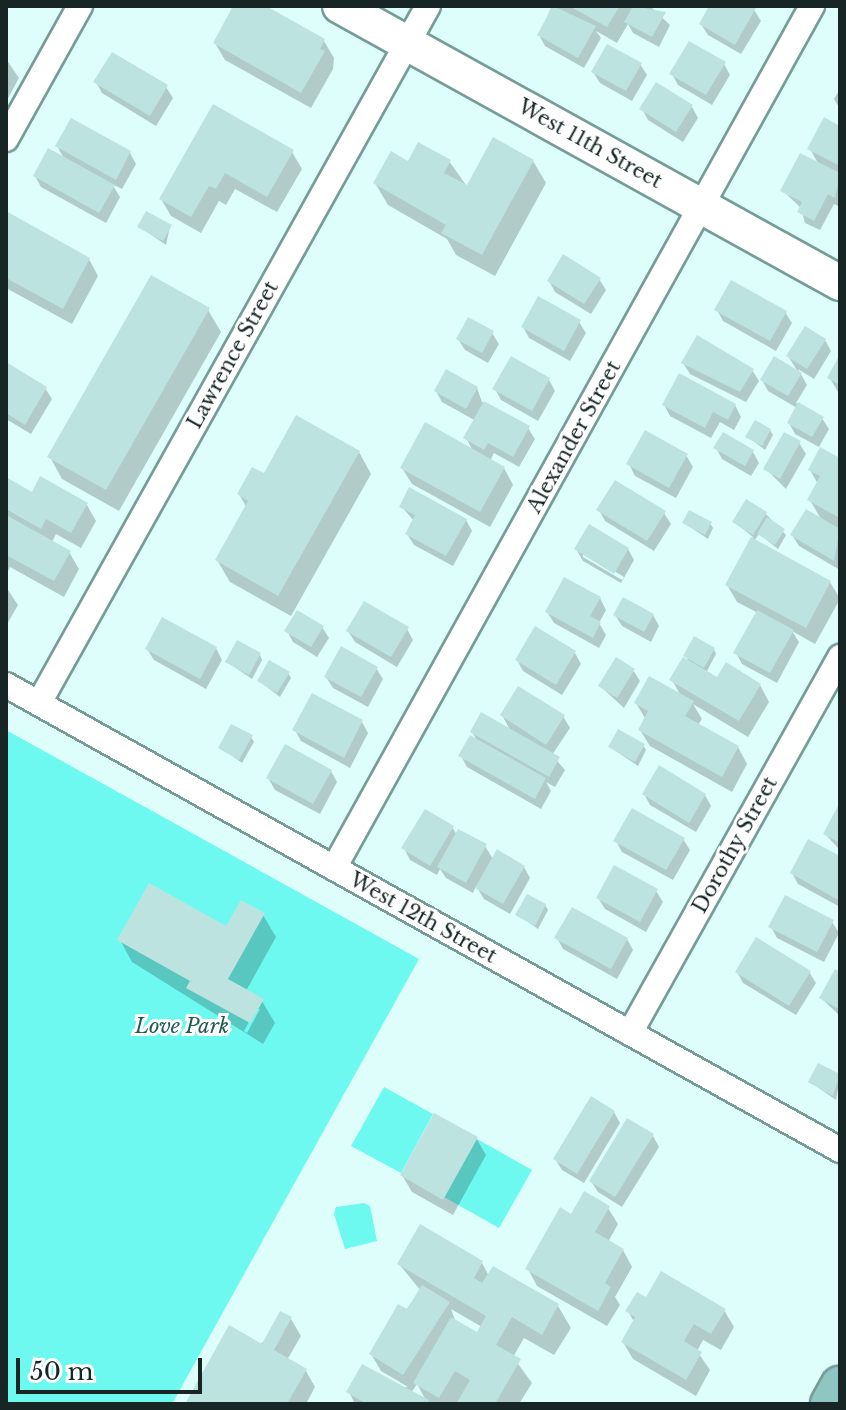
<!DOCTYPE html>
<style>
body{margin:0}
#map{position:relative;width:846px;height:1410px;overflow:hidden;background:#defefb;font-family:"Libre Baskerville",serif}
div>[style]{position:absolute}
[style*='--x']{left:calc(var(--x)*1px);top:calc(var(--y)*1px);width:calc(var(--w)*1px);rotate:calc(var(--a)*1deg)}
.green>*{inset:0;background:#6ef9f0}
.shadow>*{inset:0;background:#0003}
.building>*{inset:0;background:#bce3e0}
.roads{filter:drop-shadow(2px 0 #769c98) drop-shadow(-2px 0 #769c98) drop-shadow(0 2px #769c98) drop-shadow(0 -2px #769c98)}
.minor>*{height:24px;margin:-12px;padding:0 12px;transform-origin:12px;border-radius:12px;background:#fff}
.secondary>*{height:34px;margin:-17px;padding:0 17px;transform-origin:17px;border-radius:17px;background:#fff}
.primary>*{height:38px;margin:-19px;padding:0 19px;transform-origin:19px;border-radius:19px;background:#90c6c2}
span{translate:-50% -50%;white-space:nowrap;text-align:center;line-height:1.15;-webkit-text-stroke:6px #fff;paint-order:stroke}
.street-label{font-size:20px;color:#172625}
.park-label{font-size:20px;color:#1e5a56;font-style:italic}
.frame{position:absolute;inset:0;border:8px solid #172625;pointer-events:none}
.scale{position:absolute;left:16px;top:1358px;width:186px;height:36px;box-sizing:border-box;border:4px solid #172625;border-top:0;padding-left:10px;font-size:24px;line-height:28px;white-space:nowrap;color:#172625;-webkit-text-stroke:6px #fff;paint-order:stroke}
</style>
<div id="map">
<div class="green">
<div style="clip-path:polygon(6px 730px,419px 959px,172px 1404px,6px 1404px)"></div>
<div style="clip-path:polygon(384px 1087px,433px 1114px,401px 1173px,351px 1146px)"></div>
<div style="clip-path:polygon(477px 1139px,532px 1170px,499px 1228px,444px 1197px)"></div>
<div style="clip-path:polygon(364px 1203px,370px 1206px,377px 1241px,345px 1249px,334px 1214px,336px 1207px)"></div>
</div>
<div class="shadow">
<div style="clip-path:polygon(236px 6px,262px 6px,324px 41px,334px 58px,333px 69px,311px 108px,225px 60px,215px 43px)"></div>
<div style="clip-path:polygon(552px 6px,650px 6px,670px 25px,659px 47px,633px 33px,628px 24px,617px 43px,596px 31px,601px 38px,584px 68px,545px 46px,539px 35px)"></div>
<div style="clip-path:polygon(712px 6px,754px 10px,761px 21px,741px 54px,708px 35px,701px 24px)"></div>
<div style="clip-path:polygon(6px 59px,19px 78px,6px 102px)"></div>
<div style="clip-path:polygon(640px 64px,647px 75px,632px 101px,600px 83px,593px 72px)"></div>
<div style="clip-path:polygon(724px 64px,730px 75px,712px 105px,678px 85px,672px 74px)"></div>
<div style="clip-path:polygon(96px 82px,166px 87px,173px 98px,156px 126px,102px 93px)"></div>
<div style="clip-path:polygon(840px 89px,840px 109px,834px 99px)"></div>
<div style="clip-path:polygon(214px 107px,292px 152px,302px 169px,277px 212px,235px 189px,226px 205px,219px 201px,201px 233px,171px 216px,161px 199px)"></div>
<div style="clip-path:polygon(692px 107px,698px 118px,683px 142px,648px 120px,642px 109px)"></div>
<div style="clip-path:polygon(840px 128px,840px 207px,834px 204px,820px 230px,805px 223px,801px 208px,783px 191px,819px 165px,810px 149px)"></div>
<div style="clip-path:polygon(57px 146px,130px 153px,136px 164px,122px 189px,112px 184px,120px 197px,106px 223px,41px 187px,35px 176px,65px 160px)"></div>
<div style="clip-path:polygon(449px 161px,468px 188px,533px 161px,546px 183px,495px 276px,456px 255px,447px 239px,388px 205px,375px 183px,409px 163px)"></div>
<div style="clip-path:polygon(6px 214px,89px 259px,98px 276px,72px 324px,6px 288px)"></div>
<div style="clip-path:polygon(170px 226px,166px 245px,140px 227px)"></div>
<div style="clip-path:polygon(599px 279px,606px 290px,591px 314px,555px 292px,549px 281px)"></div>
<div style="clip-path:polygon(208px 310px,221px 332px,119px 511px,62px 479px,50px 457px)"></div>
<div style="clip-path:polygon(717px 310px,785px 312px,792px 323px,776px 351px,723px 321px)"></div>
<div style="clip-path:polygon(579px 322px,586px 333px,570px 361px,529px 338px,523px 327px)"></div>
<div style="clip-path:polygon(492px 333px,499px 344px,488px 363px,465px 350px,458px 339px)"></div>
<div style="clip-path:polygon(825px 340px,831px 351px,814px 379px,798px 369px,807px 385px,796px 403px,822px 418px,829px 429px,819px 447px,795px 434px,789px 423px,797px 408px,768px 391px,762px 380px,798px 372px,788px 356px)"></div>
<div style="clip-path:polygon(840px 358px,840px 395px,829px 377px)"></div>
<div style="clip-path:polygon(683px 363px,752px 370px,759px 381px,746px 402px,690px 374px)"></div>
<div style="clip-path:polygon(6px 365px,45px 388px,52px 399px,31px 434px,6px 419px)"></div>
<div style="clip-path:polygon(549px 380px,555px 391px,538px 421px,501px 400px,495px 389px)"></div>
<div style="clip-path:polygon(477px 388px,482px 402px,528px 428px,535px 439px,519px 467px,494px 453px,490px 461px,504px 468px,513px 485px,490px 527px,412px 484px,402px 468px,473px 451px,466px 438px,476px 421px,442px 402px,436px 391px)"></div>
<div style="clip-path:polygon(664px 405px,735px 405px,741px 417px,734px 430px,720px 422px,711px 438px,670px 416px)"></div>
<div style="clip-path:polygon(770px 430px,773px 435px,765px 450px,748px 437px)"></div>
<div style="clip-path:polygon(799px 443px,806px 454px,786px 489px,766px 469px)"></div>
<div style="clip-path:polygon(716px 448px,753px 452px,759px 463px,751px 476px,722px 459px)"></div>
<div style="clip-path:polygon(359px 452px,371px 474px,291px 616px,230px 582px,217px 560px,247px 508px,239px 494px,264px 476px)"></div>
<div style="clip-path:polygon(686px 455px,693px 467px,676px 498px,635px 476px,629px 464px)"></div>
<div style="clip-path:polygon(840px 460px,840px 570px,799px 546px,792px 535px,822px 521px,810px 500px,818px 484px,810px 470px)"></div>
<div style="clip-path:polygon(6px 480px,33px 495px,87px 505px,96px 521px,81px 548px,56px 534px,52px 542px,69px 552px,79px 569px,64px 597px,10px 567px,6px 575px)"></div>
<div style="clip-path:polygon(401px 506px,466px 520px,472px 531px,453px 566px,414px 545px,407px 534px,414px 521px)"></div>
<div style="clip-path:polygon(599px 510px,664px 513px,671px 524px,654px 551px,605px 521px)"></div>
<div style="clip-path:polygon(765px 513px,786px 535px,778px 549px,759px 534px,754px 541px,830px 582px,840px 599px,815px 644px,792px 631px,799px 642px,777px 683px,742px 664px,736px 653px,758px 613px,737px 602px,727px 585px,753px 537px,734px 522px)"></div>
<div style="clip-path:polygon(684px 523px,710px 523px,713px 528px,708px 539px)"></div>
<div style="clip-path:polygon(evenodd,576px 549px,628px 549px,634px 560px,621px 583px,583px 561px,576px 549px,583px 552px,624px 577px,622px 580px,583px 557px,583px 552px)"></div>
<div style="clip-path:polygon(6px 587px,18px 605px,6px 626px)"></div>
<div style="clip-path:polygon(600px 598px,606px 610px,599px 623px,606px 635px,599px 648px,554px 623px,547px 612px)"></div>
<div style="clip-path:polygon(615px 615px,653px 615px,659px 626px,651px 642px,622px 626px)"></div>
<div style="clip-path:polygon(322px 627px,329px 638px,317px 657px,293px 642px,287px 631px)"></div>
<div style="clip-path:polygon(407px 629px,413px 640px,397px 667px,355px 642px,348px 631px)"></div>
<div style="clip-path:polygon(216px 648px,222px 660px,206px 689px,154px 660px,147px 649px)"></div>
<div style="clip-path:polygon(714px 649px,716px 654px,706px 673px,718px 680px,760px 685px,769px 702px,748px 737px,693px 704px,702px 719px,698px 725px,738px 747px,747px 764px,732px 792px,650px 746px,640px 730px,646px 720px,636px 703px,681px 696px,672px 680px,690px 663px,685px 655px)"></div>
<div style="clip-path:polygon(575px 653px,581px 664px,562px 695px,523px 671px,517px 660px)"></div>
<div style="clip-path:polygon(260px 655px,262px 660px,252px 679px,227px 662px)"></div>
<div style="clip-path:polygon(376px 668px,383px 679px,368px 707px,333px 688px,326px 677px)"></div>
<div style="clip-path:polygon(633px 670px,640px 681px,624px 708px,600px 686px)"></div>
<div style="clip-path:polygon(288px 673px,291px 678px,280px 697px,259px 681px)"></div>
<div style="clip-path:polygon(502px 715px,563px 716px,570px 728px,552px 755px,565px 770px,555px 787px,546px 782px,551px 791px,541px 809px,467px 767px,461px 756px,478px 742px,472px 732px,511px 732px)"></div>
<div style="clip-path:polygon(362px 722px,368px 733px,350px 768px,301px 741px,295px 730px)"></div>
<div style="clip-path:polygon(251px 737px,254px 742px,242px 763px,221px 748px)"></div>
<div style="clip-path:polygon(643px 745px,646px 750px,638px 766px,610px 747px)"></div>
<div style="clip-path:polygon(331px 771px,337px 782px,320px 814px,275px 790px,268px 778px)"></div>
<div style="clip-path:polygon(644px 794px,705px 795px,711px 806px,696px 832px,650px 805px)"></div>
<div style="clip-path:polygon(840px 806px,840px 850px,825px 834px)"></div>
<div style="clip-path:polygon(452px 827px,457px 835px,485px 846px,493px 859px,524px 867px,530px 878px,510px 914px,484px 899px,476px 886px,473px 893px,446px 878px,440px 869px,437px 875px,410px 860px,404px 848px)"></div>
<div style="clip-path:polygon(683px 839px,690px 850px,673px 880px,622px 852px,616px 841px)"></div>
<div style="clip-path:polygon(840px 858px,840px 907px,798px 884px,792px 873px)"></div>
<div style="clip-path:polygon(656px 891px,663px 902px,646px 932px,605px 909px,598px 898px)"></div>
<div style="clip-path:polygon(545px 905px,548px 910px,538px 929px,518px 915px)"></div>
<div style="clip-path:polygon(evenodd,263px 915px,276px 937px,246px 991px,262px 1001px,275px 1023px,263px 1044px,132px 962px,120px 940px,227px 928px,263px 915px,256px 1009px,260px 1009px,247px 1033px,244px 1031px,256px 1009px)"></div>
<div style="clip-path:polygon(832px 922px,839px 933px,824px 962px,777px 938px,771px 927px)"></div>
<div style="clip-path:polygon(557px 938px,627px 939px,633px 950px,617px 979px,563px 949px)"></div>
<div style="clip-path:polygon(737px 972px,809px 972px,816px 983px,796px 1015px,743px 983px)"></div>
<div style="clip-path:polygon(836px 972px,840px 975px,840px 1016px,821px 998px)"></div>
<div style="clip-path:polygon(819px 1065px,840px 1077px,836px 1100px,810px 1082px)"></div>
<div style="clip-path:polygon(614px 1112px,620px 1123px,584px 1183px,562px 1170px,555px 1159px)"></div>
<div style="clip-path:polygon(653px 1136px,659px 1147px,622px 1207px,598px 1192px,591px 1181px)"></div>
<div style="clip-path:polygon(476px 1138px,486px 1155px,453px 1215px,412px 1192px,402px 1175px)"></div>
<div style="clip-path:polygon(608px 1208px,618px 1224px,608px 1242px,623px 1250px,632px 1267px,615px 1297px,620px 1305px,607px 1326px,537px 1286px,528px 1269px,572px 1217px)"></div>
<div style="clip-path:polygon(evenodd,482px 1263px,489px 1276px,558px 1306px,571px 1328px,554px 1355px,524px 1338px,513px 1357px,532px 1383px,519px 1404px,355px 1404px,349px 1392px,408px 1387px,381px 1371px,371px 1354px,421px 1291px,399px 1264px,482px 1263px,451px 1309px,482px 1327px,477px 1335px,456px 1323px,451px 1309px,482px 1263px,417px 1384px,427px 1402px,411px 1393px,417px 1384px)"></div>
<div style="clip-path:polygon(646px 1300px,724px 1310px,734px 1327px,721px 1350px,703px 1340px,697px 1351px,710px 1370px,696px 1396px,633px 1359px,623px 1342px,634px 1322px,628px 1311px)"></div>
<div style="clip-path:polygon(291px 1319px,301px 1336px,287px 1360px,306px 1371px,315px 1387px,306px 1404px,187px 1404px)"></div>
</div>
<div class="building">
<div style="clip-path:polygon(233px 6px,266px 6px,325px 39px,320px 49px,325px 51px,301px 93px,213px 43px)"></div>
<div style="clip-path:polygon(553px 6px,596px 26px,578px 58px,537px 35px)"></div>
<div style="clip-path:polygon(569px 6px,620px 6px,607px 27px)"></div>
<div style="clip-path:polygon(633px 6px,666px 12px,652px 37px,624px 22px)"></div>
<div style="clip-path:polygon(709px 6px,752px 6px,756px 8px,735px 45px,699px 24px)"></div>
<div style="clip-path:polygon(689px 41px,726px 62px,706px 95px,669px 74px)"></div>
<div style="clip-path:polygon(607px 44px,642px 63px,626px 91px,591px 72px)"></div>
<div style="clip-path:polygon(112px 52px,168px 85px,150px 116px,93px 82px)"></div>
<div style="clip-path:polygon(656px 82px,693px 105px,676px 132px,639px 109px)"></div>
<div style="clip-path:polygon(213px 104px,294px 150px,267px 197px,225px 173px,216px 189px,209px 186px,191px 217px,159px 199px)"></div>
<div style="clip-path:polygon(824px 117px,840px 126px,840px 166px,807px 149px)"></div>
<div style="clip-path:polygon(71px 118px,131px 151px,116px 180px,55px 146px)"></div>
<div style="clip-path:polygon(493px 137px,534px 160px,482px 255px,441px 233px,446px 225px,373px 183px,391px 151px,408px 161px,418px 142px,451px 160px,444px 173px,467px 185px)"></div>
<div style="clip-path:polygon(48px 148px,115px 185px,99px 213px,33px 176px)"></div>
<div style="clip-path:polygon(800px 153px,840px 173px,835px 198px,828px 194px,814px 221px,797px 212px,802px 202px,780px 191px)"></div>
<div style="clip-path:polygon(6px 211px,90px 258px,63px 309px,6px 278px)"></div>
<div style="clip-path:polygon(146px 211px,172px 225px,163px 241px,137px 227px)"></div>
<div style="clip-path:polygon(563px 254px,601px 278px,584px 304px,547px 281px)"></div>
<div style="clip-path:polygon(151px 275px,210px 308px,106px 490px,47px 457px)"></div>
<div style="clip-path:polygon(731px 280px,787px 311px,770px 341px,714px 310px)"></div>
<div style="clip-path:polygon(538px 296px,581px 320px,564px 351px,521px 327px)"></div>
<div style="clip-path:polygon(468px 317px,494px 331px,482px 353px,456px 339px)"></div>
<div style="clip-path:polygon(805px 326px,826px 339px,807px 369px,786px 356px)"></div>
<div style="clip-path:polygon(697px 335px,754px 369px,740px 392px,681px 363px)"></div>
<div style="clip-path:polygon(840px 354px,840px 385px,827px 378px)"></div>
<div style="clip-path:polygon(511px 356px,550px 378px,532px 411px,492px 389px)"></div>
<div style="clip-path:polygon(774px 356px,802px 373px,788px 396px,760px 380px)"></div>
<div style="clip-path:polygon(6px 362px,47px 387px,25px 425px,6px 413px)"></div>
<div style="clip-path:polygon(446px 369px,478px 387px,466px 409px,434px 391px)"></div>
<div style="clip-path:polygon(679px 373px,736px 404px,728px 420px,713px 412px,705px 428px,662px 405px)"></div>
<div style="clip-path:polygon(484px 401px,530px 426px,513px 457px,488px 443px,484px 450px,463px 438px)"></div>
<div style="clip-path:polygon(798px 402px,824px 417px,812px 437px,787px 423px)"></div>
<div style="clip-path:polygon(296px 415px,360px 451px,278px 596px,215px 560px,248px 501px,237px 494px,252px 467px,264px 473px)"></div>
<div style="clip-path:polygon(755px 420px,771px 429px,762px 446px,745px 437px)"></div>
<div style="clip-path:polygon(425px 422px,505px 467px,480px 512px,400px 468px)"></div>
<div style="clip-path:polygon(645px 430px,688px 454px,669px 488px,626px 464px)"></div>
<div style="clip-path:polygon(723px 432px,754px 450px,745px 466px,713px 448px)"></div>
<div style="clip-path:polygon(784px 432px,801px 441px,780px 479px,763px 469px)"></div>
<div style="clip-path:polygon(820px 447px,840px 458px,840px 518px,807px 500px,820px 476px,808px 470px)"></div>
<div style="clip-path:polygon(40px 476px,88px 503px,71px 533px,46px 519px,41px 529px,6px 509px,6px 477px,32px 492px)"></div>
<div style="clip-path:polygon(615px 480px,666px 511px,647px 541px,596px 510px)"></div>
<div style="clip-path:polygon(409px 487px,467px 519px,446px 556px,405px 534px,415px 515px,399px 507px)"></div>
<div style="clip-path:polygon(746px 499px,767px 512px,753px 535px,732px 522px)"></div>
<div style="clip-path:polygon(806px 509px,840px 529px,834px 561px,790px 535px)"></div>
<div style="clip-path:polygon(689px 510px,712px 522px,705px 535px,682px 523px)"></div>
<div style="clip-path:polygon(6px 515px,71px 551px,54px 581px,6px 555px)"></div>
<div style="clip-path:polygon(767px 517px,785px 529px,775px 545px,757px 534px)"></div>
<div style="clip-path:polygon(589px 524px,629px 548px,614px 574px,574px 549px)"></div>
<div style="clip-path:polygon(751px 537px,831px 581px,806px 628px,725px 585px)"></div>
<div style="clip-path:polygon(564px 577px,601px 597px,590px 616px,601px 622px,593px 638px,545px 612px)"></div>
<div style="clip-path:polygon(623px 597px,654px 614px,644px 632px,613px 615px)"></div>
<div style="clip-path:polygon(364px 601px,409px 627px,391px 657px,346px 631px)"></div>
<div style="clip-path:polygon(297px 610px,324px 626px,311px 647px,284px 631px)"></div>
<div style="clip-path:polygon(757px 610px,794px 630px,770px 673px,733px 653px)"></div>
<div style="clip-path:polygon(162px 617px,217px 647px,200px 679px,145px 649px)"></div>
<div style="clip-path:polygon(535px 626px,576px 651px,556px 685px,515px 660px)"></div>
<div style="clip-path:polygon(694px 636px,715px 648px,704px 668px,683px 656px)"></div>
<div style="clip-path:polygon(237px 640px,261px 653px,249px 675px,225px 662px)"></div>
<div style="clip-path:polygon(341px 646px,378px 667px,361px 697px,324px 677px)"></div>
<div style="clip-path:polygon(616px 657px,635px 669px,617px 698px,598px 686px)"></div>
<div style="clip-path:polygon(683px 657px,717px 677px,726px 662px,761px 684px,739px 721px,669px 680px)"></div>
<div style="clip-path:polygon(269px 660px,290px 672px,277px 693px,257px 681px)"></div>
<div style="clip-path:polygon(649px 676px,694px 701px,685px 716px,739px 746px,722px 777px,638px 730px,648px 711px,634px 703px)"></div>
<div style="clip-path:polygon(518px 686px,565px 715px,546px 745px,500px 715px)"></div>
<div style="clip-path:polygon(312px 693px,363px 720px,344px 758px,292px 730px)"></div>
<div style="clip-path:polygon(481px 712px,560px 757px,549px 777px,470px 732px)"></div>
<div style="clip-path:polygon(231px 724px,253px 735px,239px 760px,218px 748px)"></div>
<div style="clip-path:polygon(618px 729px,645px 744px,635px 762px,608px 747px)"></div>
<div style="clip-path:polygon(470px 735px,546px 778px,535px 799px,458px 756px)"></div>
<div style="clip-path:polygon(285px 744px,332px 770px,313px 804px,266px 778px)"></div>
<div style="clip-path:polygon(659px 765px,706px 794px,689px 823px,642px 794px)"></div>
<div style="clip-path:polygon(840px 802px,840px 843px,823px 834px)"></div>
<div style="clip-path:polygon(632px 808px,685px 838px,666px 870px,613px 841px)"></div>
<div style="clip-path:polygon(425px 809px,454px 826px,430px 866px,401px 848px)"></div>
<div style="clip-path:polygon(458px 829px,487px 844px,466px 883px,437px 867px)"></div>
<div style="clip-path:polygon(808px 839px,840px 856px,840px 901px,790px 873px)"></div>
<div style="clip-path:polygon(497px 849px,525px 866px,503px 904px,475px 888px)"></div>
<div style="clip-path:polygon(614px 865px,658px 889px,640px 922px,596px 898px)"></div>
<div style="clip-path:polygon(149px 883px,226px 926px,241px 900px,265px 913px,228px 979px,264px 999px,250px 1023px,186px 988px,190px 981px,117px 940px)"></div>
<div style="clip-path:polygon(527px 894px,546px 904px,535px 926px,515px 915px)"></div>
<div style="clip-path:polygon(785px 895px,834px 920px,817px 952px,768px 927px)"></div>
<div style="clip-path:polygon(572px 907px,628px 938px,611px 969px,554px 938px)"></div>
<div style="clip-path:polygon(756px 937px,811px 971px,789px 1006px,735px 972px)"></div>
<div style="clip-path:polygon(835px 969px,840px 972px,839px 1009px,819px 998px)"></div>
<div style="clip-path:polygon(818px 1063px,840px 1074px,833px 1096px,808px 1082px)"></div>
<div style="clip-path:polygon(591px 1096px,615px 1111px,577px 1174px,553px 1159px)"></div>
<div style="clip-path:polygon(434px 1113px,478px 1137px,443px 1200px,400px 1175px)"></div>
<div style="clip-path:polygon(627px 1118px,654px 1134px,615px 1197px,589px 1181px)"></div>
<div style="clip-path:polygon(584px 1191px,610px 1206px,595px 1232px,624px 1249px,605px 1283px,611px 1287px,598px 1311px,525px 1269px,560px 1207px,571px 1214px)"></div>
<div style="clip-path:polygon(420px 1224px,483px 1261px,474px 1278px,482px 1283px,493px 1266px,559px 1304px,542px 1335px,512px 1317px,496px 1345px,521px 1359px,495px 1404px,456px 1404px,470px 1380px,455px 1371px,439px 1398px,413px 1383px,451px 1317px,477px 1332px,486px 1316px,397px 1264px)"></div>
<div style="clip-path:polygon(661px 1271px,726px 1309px,711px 1334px,694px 1324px,684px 1341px,702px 1352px,686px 1380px,621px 1342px,635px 1317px,625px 1311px,637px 1292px,646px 1297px)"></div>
<div style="clip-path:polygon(422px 1285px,450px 1302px,403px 1375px,369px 1354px,398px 1304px,407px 1309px)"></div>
<div style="clip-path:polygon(280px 1311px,292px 1317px,274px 1350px,307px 1369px,287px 1404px,185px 1404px,229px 1325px,262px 1344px)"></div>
<div style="clip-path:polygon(362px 1364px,429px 1400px,427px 1404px,367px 1404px,346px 1392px)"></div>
</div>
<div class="roads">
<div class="minor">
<div style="--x:6;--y:139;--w:152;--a:-60.9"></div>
<div style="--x:6;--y:685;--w:955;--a:29.14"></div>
<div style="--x:39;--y:703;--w:798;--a:-60.83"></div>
<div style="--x:334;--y:868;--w:986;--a:-60.99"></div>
<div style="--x:630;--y:1033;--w:431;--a:-60.8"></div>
</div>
<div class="secondary">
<div style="--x:340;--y:6;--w:572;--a:28.99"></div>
</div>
<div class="primary">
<div style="--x:830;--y:1404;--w:21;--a:-61"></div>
</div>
</div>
<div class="street-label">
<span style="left:590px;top:144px;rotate:29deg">West 11th Street</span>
<span style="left:233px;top:355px;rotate:-61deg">Lawrence Street</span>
<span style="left:574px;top:437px;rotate:-61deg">Alexander Street</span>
<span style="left:735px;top:845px;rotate:-61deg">Dorothy Street</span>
<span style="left:423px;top:918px;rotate:29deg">West 12th Street</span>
</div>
<div class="park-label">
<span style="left:182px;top:1026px">Love Park</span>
</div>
<div class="frame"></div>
<div class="scale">50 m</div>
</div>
